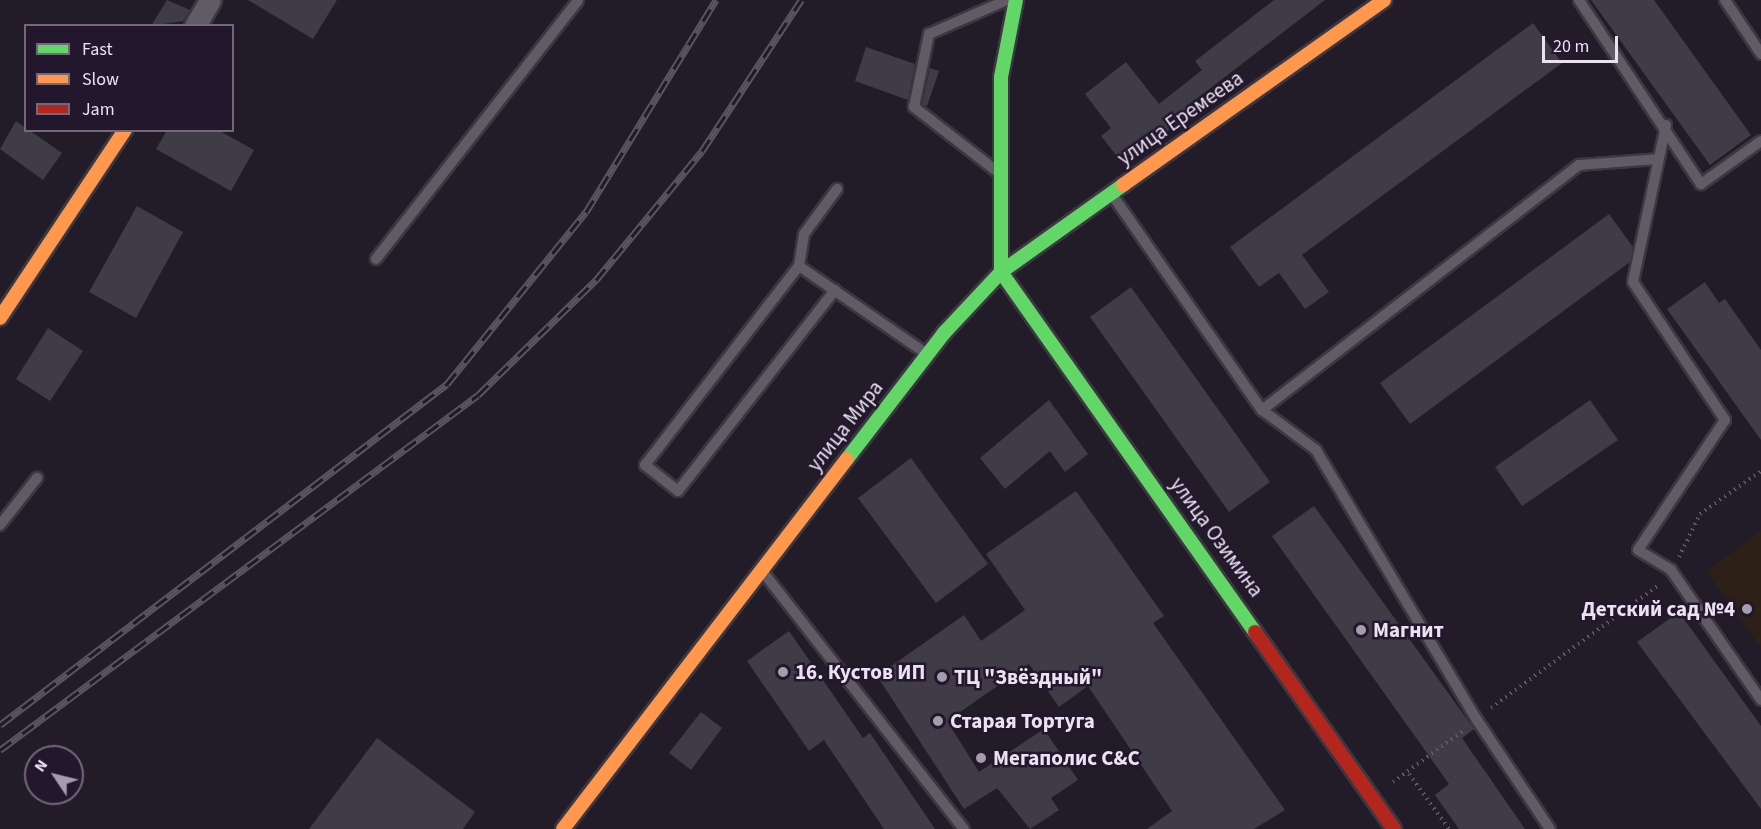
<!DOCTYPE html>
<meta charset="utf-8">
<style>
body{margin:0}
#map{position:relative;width:1761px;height:829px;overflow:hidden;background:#221c28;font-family:"Source Sans 3",sans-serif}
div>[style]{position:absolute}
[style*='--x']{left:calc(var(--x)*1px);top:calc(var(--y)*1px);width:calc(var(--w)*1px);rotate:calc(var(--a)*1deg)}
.education>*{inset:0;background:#2c2017}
.building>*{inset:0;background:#3f3c47}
.path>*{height:4px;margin-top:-2px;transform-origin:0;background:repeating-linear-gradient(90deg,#605c64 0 1.5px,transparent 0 6px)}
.roads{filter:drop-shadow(2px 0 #3c3741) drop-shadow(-2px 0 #3c3741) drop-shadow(0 2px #3c3741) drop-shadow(0 -2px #3c3741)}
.lane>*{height:10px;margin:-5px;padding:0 5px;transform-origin:5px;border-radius:5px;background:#605b64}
.street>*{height:21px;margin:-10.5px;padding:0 10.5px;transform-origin:10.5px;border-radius:10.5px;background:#605b64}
.fast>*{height:14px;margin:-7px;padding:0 7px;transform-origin:7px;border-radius:7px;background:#63d668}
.slow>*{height:14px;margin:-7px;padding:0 7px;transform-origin:7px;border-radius:7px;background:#ff974d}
.jam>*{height:14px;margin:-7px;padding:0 7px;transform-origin:7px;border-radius:7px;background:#b3261e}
.rail>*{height:7px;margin-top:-3.5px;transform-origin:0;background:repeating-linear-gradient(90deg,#23172d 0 14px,#59545e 0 28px);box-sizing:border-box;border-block:2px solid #59545e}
.dots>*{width:16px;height:16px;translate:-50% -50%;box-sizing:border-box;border:3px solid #23172d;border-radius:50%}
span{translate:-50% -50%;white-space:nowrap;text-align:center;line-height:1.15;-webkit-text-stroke:5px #23172d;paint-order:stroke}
.street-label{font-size:21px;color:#eae2f1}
.poi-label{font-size:21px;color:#eae2f1;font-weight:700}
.right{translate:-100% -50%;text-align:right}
.left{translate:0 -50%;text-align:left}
.legend{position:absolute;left:24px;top:24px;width:210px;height:108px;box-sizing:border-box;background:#23172d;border:2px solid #73687b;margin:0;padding:8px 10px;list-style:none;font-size:18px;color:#eae2f1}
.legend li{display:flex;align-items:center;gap:12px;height:30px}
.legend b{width:30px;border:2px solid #73687b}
.north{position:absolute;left:24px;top:745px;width:60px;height:60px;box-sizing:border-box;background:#23172d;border:2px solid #73687b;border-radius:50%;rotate:305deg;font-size:16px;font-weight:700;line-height:24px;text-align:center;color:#eae2f1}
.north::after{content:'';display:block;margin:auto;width:21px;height:27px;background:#a49dab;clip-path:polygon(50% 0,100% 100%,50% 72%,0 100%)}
.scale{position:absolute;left:1542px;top:36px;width:76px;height:27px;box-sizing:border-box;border:3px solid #eae2f1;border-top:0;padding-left:8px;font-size:18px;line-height:21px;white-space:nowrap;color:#eae2f1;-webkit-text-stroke:4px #23172d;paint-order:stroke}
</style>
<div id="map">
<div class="education">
<div style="clip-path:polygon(1761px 531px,1761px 648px,1706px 571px)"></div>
</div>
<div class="building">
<div style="clip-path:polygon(167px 0,190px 10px,183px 21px,151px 26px)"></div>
<div style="clip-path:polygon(248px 0,337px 0,313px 39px)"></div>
<div style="clip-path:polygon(1274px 0,1325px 0,1186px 107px,1191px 113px,1123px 164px,1101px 136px,1111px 128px,1085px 94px,1126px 62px,1159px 104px,1202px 70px,1195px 61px)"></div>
<div style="clip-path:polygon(1591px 0,1654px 0,1751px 135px,1710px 165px)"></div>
<div style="clip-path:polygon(1533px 23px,1562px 63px,1302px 255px,1329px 292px,1305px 309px,1279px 273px,1259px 287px,1230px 247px)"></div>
<div style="clip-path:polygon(866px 47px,915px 64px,908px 100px,855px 81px)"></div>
<div style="clip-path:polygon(930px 68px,939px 71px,927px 106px,922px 104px)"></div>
<div style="clip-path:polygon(16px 121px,62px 153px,43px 180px,0 149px)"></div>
<div style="clip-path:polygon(167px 130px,218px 130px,254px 150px,231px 191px,156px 149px)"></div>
<div style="clip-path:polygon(137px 206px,183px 232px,136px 318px,89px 292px)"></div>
<div style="clip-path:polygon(1609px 214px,1633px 247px,1630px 262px,1410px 424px,1380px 383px)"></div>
<div style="clip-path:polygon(1705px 282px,1719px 303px,1725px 299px,1761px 350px,1761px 440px,1667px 309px)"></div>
<div style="clip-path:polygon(1131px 287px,1270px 482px,1229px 512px,1090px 317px)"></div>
<div style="clip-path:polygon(48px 328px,83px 351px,50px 401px,16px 379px)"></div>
<div style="clip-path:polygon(1049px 400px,1088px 454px,1065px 472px,1050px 451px,1005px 489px,980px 458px)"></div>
<div style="clip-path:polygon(1590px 400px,1618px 440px,1522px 506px,1495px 467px)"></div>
<div style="clip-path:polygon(911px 458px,988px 564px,936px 603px,858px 498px)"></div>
<div style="clip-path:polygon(1076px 491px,1164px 616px,1153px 623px,1285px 810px,1254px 829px,1147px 829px,1172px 811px,1088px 686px,1059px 707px,1029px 664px,947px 721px,979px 772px,1044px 729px,1078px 780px,1051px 798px,1059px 810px,1030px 829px,997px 788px,964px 809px,877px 676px,964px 615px,981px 641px,1025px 610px,986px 554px)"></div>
<div style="clip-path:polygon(1314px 506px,1474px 729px,1462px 738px,1525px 829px,1459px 829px,1435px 795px,1449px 784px,1272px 536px)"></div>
<div style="clip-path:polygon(1679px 612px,1761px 726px,1761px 809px,1637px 642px)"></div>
<div style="clip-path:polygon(789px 631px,863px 738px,870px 733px,935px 829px,884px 829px,824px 740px,809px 751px,747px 661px)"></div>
<div style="clip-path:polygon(701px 712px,722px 728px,691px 770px,669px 753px)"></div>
<div style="clip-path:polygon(377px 738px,475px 812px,463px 829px,309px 829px)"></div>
</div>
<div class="path">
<div style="--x:1679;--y:557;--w:48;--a:-64"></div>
<div style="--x:1700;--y:514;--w:75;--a:-35.2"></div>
<div style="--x:1491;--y:708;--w:208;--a:-36.2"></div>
<div style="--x:1409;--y:774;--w:68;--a:54"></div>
<div style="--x:1393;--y:782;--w:88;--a:-36.2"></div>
</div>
<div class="roads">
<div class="lane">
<div style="--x:1579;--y:0;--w:221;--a:56.5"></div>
<div style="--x:1701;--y:184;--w:74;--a:-35.6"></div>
<div style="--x:1725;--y:0;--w:65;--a:56.3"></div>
<div style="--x:1666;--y:125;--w:160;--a:101.9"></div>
<div style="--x:1633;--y:282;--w:166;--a:56.3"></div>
<div style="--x:1725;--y:420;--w:156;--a:123.8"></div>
<div style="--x:1638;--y:550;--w:39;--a:31"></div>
<div style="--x:1671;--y:570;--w:158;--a:55.3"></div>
<div style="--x:999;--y:173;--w:108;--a:-142.2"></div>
<div style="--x:914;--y:107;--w:75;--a:-78.4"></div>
<div style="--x:929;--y:34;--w:85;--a:-23.6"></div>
<div style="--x:1113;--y:196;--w:261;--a:55.2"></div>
<div style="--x:1262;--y:410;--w:67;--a:36.5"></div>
<div style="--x:1316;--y:450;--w:314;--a:59.2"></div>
<div style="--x:1477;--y:720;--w:131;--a:56.2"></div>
<div style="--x:376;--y:259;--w:328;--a:-52"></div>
<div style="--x:799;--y:266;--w:32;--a:-81"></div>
<div style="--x:804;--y:234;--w:56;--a:-53.7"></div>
<div style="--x:835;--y:290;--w:255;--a:128"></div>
<div style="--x:678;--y:491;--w:42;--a:-141.8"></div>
<div style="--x:645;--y:465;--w:252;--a:-52.3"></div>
<div style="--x:799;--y:266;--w:155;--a:34.5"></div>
<div style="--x:1262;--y:410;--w:401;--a:-37.7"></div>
<div style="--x:1579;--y:165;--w:80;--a:-4.3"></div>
<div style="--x:0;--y:525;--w:60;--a:-51.8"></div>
<div style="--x:763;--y:572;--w:326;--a:52"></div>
</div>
<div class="street">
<div style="--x:195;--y:26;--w:30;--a:-60"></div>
</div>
<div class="fast">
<div style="--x:1001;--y:272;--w:441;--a:54.8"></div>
<div style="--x:1001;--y:272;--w:195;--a:-90"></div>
<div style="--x:1001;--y:77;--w:78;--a:-79"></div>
<div style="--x:847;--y:459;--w:159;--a:-52.4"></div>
<div style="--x:944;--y:333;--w:83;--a:-46.9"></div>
<div style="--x:1001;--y:272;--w:150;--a:-35.5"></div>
</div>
<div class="slow">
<div style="--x:1123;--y:185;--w:320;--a:-35.3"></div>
<div style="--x:0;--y:318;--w:226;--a:-56.4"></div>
<div style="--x:563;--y:829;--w:466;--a:-52.5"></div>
</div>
<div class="jam">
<div style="--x:1255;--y:632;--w:241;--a:54.8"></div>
</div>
</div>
<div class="rail">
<div style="--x:0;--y:725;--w:562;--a:-37.34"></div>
<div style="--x:447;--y:384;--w:221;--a:-51.1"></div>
<div style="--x:586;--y:212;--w:249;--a:-58.5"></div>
<div style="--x:0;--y:750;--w:595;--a:-36.6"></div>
<div style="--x:478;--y:395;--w:165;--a:-44.3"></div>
<div style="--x:596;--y:280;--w:167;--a:-50.6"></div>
<div style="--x:702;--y:151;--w:181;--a:-56.7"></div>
</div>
<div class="dots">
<div style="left:1747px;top:609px;background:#a49dab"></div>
<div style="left:1361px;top:630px;background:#a49dab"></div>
<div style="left:783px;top:672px;background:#a49dab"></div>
<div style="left:942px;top:677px;background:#a49dab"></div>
<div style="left:938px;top:721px;background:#a49dab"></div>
<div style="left:981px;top:758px;background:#a49dab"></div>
</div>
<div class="street-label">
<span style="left:1180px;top:118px;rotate:-35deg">улица Еремеева</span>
<span style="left:845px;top:426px;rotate:-52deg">улица Мира</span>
<span style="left:1217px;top:537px;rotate:54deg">улица Озимина</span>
</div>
<div class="poi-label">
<span class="right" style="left:1735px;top:609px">Детский сад №4</span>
<span class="left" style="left:1373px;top:630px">Магнит</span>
<span class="left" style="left:795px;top:672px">16. Кустов ИП</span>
<span class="left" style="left:954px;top:677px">ТЦ "Звёздный"</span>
<span class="left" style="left:950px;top:721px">Старая Тортуга</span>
<span class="left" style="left:993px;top:758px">Мегаполис C&amp;C</span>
</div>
<ul class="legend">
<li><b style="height:8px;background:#63d668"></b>Fast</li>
<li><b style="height:8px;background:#ff974d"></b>Slow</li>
<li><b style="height:8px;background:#b3261e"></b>Jam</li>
</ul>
<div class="north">N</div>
<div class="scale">20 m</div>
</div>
